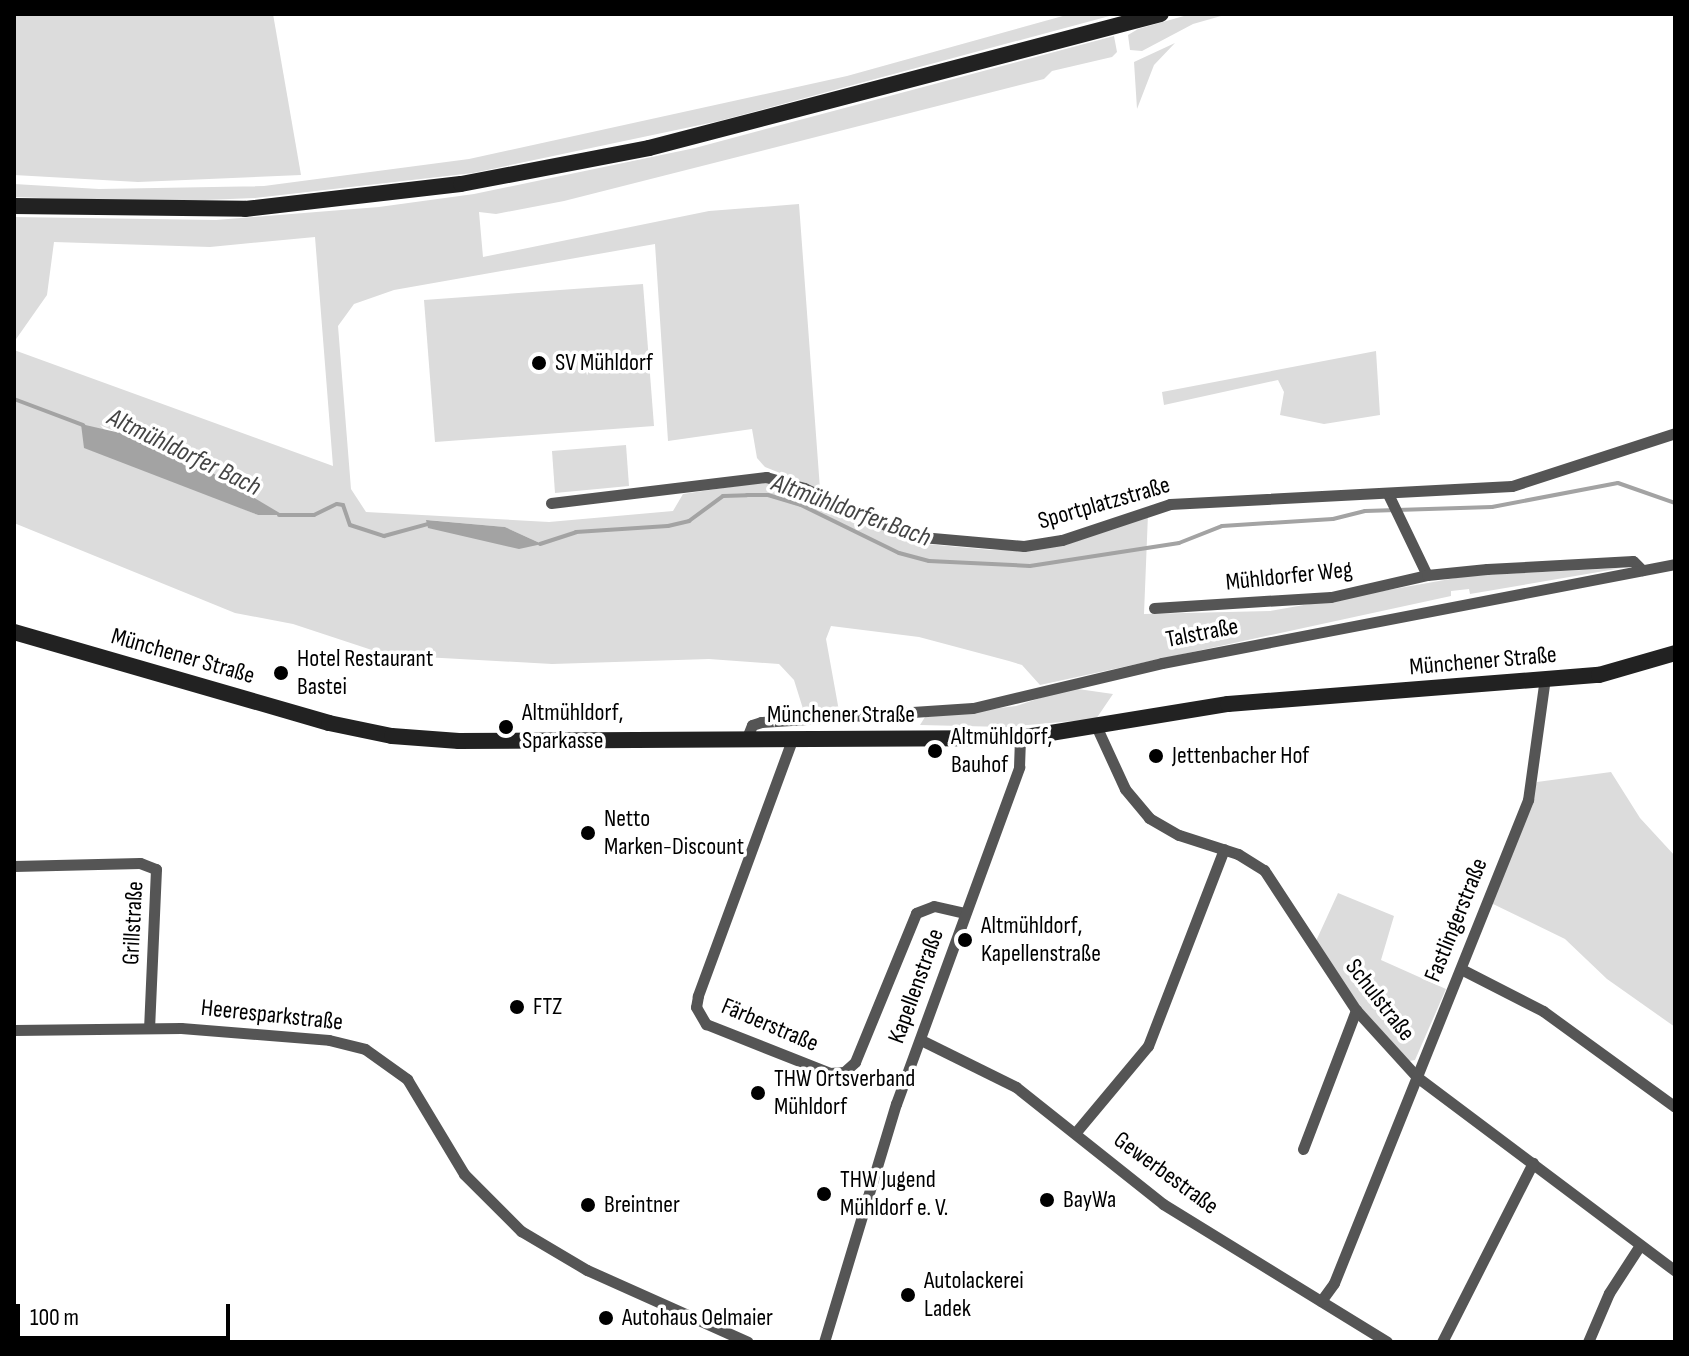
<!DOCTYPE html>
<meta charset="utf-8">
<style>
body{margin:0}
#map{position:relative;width:1689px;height:1356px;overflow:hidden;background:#fff;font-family:"Sofia Sans Condensed",sans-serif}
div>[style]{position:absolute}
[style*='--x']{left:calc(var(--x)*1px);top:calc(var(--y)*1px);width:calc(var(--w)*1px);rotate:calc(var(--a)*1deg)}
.green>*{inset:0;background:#dcdcdc}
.water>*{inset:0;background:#a3a3a3}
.stream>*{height:4px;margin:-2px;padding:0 2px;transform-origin:2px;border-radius:2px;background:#a3a3a3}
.street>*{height:11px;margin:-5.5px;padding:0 5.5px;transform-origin:5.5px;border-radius:5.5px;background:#555}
.secondary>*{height:16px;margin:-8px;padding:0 8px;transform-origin:8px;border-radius:8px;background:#222}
.dots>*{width:22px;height:22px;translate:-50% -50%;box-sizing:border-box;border:4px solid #fff;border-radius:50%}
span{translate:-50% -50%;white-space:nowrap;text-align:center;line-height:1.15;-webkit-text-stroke:7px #fff;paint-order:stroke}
.poi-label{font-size:24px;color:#000}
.left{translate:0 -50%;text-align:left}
.street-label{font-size:24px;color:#000}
.water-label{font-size:26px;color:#444;font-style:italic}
.frame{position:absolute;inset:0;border:16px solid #000;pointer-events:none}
.scale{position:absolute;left:16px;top:1304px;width:214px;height:36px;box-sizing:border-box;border:4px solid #000;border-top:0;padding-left:10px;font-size:24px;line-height:28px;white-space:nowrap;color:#000;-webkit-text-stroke:6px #fff;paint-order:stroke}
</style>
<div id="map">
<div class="green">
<div style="clip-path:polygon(14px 14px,273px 14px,301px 175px,138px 182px,14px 175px)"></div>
<div style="clip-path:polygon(1070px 14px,1117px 14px,719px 121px,473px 173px,255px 198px,155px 202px,14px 197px,14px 184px,99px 189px,264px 186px,469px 159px,847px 76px)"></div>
<div style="clip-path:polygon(1191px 14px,1228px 14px,1193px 24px,1142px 51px,1130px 50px,1128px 35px,1138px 29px)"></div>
<div style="clip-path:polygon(evenodd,1114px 36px,1117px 52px,1112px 57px,1052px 71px,1044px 79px,564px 201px,496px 214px,479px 212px,483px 257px,709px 211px,799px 204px,820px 489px,765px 467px,757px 458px,752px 429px,668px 441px,655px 244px,394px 290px,354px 304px,338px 326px,351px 489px,366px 512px,549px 522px,673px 511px,683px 494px,770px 481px,915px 543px,992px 550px,1021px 550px,1148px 514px,1144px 614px,1270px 611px,1467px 576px,1622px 568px,1470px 594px,1469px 589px,1451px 591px,1451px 596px,1040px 685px,1022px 665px,1009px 661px,919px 637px,831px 626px,826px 639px,839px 711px,804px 712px,794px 680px,779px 664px,709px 659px,552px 664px,387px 655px,293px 624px,235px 613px,14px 523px,14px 350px,333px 466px,315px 237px,210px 247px,54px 242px,47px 295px,14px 342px,14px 217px,216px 220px,379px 207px,474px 194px,695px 148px,1114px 36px,100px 425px,206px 469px,281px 515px,258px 515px,137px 465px,100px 425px,1114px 36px,427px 520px,505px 527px,542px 544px,503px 545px,427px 520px)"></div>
<div style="clip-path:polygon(1175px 43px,1154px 65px,1137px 109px,1134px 62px)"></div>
<div style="clip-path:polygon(643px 284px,654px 426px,435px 442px,424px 300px)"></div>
<div style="clip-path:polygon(1376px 351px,1380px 415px,1324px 424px,1280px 415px,1284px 392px,1278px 380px,1164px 405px,1162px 392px)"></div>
<div style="clip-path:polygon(626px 445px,629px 486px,555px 493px,552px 451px)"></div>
<div style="clip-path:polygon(1071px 688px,1113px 694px,1096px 719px,1006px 727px,920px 725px,925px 717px,1016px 706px)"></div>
<div style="clip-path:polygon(1611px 772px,1640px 818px,1675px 856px,1675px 1027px,1607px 979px,1565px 939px,1491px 903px,1537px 782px)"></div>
<div style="clip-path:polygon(1338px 893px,1394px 916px,1381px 960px,1446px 989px,1415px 1060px,1409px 1061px,1361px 1008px,1316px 941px)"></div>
</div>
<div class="water">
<div style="clip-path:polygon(81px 424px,129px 435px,206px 469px,283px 515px,258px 515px,84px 448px)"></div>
<div style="clip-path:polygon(426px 520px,505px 527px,542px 544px,519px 549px,428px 528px)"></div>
</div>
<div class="stream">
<div style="--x:14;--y:399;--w:74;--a:20.6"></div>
<div style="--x:279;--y:515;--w:35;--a:0"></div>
<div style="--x:314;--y:515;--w:25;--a:-26"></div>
<div style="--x:337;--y:504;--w:6;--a:9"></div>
<div style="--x:343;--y:505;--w:21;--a:71"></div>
<div style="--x:350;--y:525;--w:36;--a:18"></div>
<div style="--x:384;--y:536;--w:46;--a:-15.3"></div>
<div style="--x:540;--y:544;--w:38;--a:-18"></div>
<div style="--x:576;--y:532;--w:92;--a:-3.7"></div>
<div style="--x:668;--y:526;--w:22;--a:-13"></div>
<div style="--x:689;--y:521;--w:42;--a:-36.3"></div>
<div style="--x:723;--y:496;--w:24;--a:-2"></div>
<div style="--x:747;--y:495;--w:21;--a:0"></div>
<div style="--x:768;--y:495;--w:34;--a:17"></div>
<div style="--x:801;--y:505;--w:109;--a:26.1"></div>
<div style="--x:899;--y:553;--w:31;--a:15"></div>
<div style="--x:929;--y:561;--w:101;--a:2.8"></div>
<div style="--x:1030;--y:566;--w:151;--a:-8.8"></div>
<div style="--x:1179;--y:543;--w:46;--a:-21.6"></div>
<div style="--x:1222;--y:526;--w:111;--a:-3.6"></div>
<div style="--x:1333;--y:519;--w:33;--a:-14"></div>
<div style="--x:1365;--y:511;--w:127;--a:-1.8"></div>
<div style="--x:1492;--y:507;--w:128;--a:-10.8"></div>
<div style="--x:1618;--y:483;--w:60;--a:19.3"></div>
</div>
<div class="street">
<div style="--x:1388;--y:494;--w:90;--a:64.3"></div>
<div style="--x:551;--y:503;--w:217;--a:-6.9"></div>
<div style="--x:766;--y:477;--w:40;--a:16"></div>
<div style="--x:804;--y:488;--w:116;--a:24.4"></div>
<div style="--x:910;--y:536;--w:114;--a:5"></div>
<div style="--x:1024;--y:546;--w:38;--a:-9"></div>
<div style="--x:1062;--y:540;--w:114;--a:-18.4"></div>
<div style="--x:1170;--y:504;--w:342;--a:-3"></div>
<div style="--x:1512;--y:486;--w:171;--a:-18"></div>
<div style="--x:1154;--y:608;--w:177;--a:-3.6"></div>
<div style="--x:1331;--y:597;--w:98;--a:-12.9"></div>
<div style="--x:1427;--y:575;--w:60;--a:-5.7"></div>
<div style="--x:1487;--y:569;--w:146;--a:-3.1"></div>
<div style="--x:1633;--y:561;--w:13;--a:45"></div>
<div style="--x:1097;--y:728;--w:67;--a:65.3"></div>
<div style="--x:1125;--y:789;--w:38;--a:50"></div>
<div style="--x:1149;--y:818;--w:34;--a:30"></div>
<div style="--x:1179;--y:835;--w:62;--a:17.9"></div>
<div style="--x:1238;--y:854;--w:31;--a:32"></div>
<div style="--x:1264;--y:870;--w:168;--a:56.7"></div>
<div style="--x:1356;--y:1010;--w:91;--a:47.7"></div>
<div style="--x:1417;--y:1077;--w:323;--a:36.9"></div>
<div style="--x:746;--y:740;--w:16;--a:-68"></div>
<div style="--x:752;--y:725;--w:9;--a:-18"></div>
<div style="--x:761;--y:722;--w:212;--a:-3.8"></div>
<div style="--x:973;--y:708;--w:194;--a:-13.4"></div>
<div style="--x:1162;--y:663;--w:522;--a:-10.92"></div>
<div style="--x:792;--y:740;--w:273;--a:110.2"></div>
<div style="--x:698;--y:996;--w:11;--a:100"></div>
<div style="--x:696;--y:1007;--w:20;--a:60"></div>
<div style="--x:706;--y:1024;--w:133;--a:21.6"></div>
<div style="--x:830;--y:1073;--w:14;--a:-4"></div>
<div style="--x:844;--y:1072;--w:15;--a:-42"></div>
<div style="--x:855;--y:1062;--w:161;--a:-67.7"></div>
<div style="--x:916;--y:913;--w:19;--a:-21"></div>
<div style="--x:934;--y:906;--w:32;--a:13"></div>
<div style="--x:14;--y:866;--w:126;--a:-1.4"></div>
<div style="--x:140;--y:863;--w:17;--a:21"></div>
<div style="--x:156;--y:869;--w:158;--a:92.5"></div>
<div style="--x:1461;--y:969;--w:92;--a:27.1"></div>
<div style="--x:1543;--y:1011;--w:163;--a:36"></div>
<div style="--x:14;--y:1030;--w:167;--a:-0.7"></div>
<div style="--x:181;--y:1028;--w:148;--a:4.6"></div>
<div style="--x:329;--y:1040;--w:37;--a:14"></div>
<div style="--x:365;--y:1049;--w:52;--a:35.5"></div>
<div style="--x:407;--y:1079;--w:111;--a:59"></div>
<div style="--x:464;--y:1174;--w:81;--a:45"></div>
<div style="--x:521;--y:1231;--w:77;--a:30.6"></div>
<div style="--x:587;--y:1270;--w:176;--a:24.1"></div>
<div style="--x:921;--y:1040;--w:106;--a:26.3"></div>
<div style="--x:1016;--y:1087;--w:188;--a:38.5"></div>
<div style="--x:1163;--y:1204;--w:263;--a:31.6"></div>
<div style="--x:1076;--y:1132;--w:112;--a:-50.1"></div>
<div style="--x:1148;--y:1046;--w:211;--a:-68.9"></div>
<div style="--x:1303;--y:1149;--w:149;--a:-69.1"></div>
<div style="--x:1321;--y:1301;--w:22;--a:-54"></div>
<div style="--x:1334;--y:1283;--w:521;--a:-68.12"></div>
<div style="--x:1528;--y:800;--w:123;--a:-82.1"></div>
<div style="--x:824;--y:1342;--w:249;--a:-73.2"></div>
<div style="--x:896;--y:1104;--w:359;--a:-69.9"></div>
<div style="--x:1019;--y:767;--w:29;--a:-88"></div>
<div style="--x:1442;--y:1342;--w:201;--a:-63.1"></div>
<div style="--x:1588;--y:1342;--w:53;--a:-66.8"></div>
<div style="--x:1609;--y:1293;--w:57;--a:-57.1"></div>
</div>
<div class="secondary">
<div style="--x:14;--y:206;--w:231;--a:0.7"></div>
<div style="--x:245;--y:209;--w:217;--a:-6.6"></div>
<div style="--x:461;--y:184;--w:191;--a:-10.8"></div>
<div style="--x:649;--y:148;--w:529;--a:-14.67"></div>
<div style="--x:14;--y:632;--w:328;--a:16.1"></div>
<div style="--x:329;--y:723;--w:64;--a:11.7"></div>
<div style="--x:392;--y:736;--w:67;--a:4.3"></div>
<div style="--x:459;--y:741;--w:561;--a:-0.31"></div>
<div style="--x:1020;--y:738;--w:211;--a:-9.3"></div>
<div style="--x:1228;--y:704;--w:372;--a:-4.5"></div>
<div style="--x:1599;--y:675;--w:79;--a:-16.1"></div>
</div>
<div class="dots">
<div style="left:539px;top:363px;background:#000"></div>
<div style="left:281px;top:673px;background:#000"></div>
<div style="left:506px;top:727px;background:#000"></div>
<div style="left:935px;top:751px;background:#000"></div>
<div style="left:1156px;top:756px;background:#000"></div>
<div style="left:588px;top:833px;background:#000"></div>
<div style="left:965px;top:940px;background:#000"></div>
<div style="left:517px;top:1007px;background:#000"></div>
<div style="left:758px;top:1093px;background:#000"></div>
<div style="left:824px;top:1194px;background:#000"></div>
<div style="left:1047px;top:1200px;background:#000"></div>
<div style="left:588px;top:1205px;background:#000"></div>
<div style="left:908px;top:1295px;background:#000"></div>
<div style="left:606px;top:1318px;background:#000"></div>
</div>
<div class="poi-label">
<span class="left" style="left:555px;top:363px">SV Mühldorf</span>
<span class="left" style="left:297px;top:673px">Hotel Restaurant<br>Bastei</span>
<span class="left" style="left:522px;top:727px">Altmühldorf,<br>Sparkasse</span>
<span class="left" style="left:951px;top:751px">Altmühldorf,<br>Bauhof</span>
<span class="left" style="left:1172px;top:756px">Jettenbacher Hof</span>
<span class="left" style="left:604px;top:833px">Netto<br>Marken-Discount</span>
<span class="left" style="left:981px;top:940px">Altmühldorf,<br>Kapellenstraße</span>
<span class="left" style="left:533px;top:1007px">FTZ</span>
<span class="left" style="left:774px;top:1093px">THW Ortsverband<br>Mühldorf</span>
<span class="left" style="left:840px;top:1194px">THW Jugend<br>Mühldorf e. V.</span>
<span class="left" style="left:1063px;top:1200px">BayWa</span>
<span class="left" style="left:604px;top:1205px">Breintner</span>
<span class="left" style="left:924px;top:1295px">Autolackerei<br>Ladek</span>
<span class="left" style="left:622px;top:1318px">Autohaus Oelmaier</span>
</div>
<div class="street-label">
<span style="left:1104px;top:503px;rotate:-16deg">Sportplatzstraße</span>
<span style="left:1289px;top:576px;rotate:-6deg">Mühldorfer Weg</span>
<span style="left:1202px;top:633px;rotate:-11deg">Talstraße</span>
<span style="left:183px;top:656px;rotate:16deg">Münchener Straße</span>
<span style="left:1483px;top:661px;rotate:-5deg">Münchener Straße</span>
<span style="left:841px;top:715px">Münchener Straße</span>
<span style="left:1456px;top:920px;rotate:-68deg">Fastlingerstraße</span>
<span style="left:133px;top:923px;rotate:-87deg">Grillstraße</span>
<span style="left:916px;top:986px;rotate:-70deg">Kapellenstraße</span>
<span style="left:1380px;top:1000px;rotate:52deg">Schulstraße</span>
<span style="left:272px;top:1015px;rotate:6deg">Heeresparkstraße</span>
<span style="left:770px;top:1025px;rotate:23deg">Färberstraße</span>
<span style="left:1166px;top:1173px;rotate:36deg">Gewerbestraße</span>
</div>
<div class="water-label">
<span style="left:184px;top:453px;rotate:26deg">Altmühldorfer Bach</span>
<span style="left:851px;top:511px;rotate:20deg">Altmühldorfer Bach</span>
</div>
<div class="frame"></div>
<div class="scale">100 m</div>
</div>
